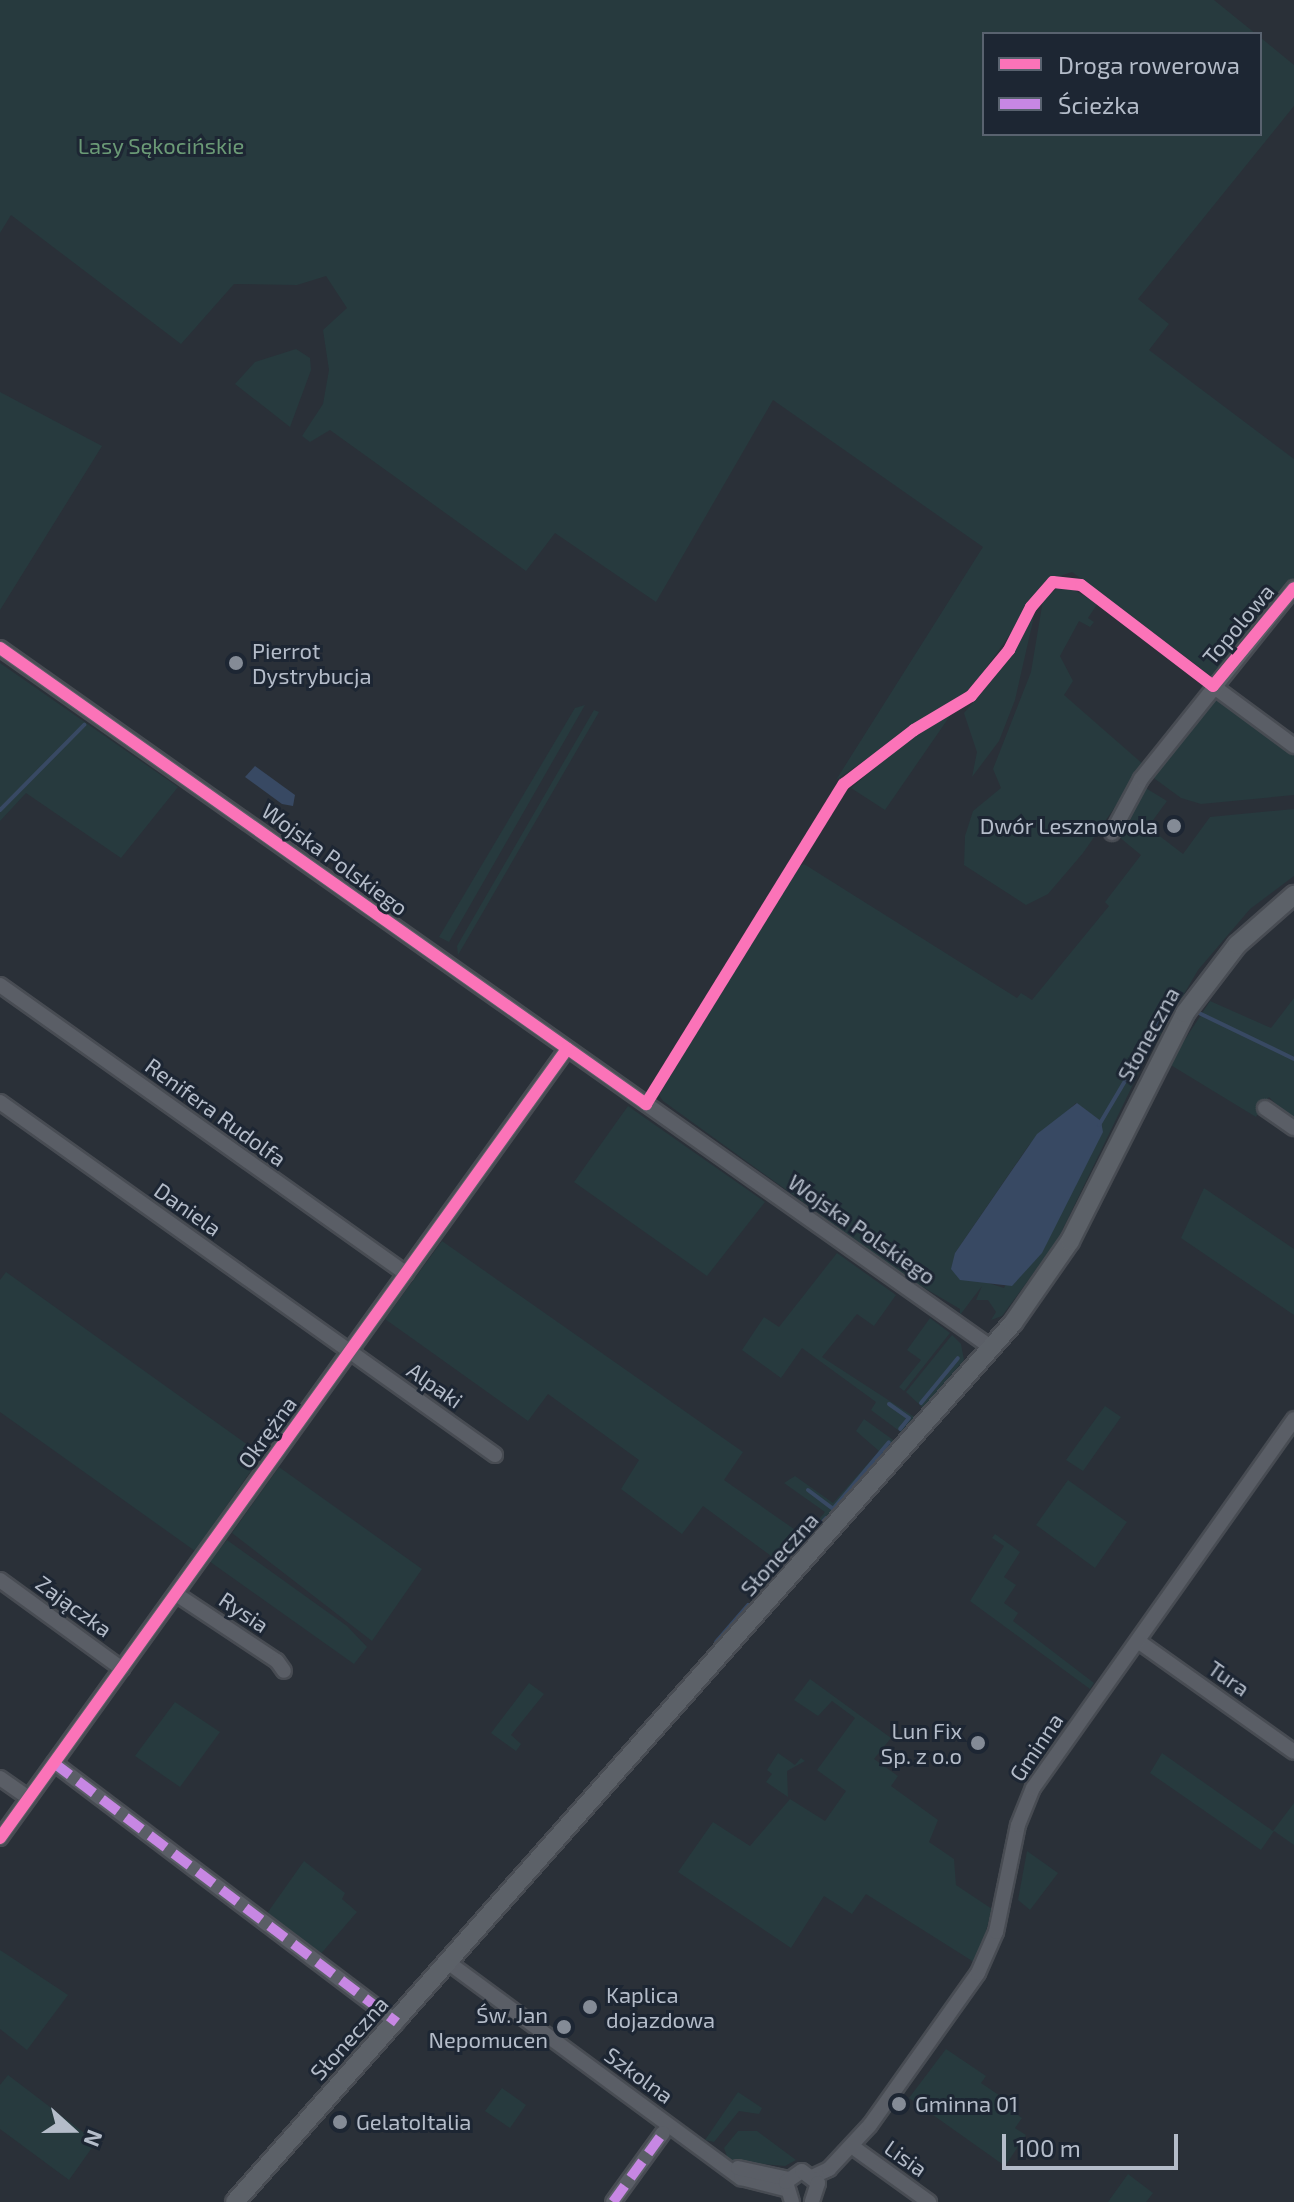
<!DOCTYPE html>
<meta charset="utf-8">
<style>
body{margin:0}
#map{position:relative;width:1294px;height:2202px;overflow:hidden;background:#2a3038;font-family:"Exo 2",sans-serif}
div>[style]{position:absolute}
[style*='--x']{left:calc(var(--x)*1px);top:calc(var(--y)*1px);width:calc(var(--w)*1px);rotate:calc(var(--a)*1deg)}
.green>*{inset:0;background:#273a3e}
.water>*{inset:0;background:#384963}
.stream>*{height:4px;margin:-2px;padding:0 2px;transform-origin:2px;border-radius:2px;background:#384963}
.roads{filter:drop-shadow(2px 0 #484c53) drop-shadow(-2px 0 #484c53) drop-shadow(0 2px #484c53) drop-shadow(0 -2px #484c53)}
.minor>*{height:14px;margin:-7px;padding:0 7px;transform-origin:7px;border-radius:7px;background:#5a5e66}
.major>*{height:18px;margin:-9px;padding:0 9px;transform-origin:9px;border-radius:9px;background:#5c6168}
.quiet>*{height:10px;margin-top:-5px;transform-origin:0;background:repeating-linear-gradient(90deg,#c787e3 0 20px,transparent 0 30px)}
.cycleway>*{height:12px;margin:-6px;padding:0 6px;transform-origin:6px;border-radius:6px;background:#fb73b8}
.dots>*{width:22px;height:22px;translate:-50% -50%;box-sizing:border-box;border:4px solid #1d2633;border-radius:50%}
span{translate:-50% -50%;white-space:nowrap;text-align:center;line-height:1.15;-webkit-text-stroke:6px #1d2633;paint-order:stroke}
.park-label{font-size:22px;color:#6b9a76}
.street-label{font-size:22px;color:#b4bcc9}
.poi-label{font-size:22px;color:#b4bcc9}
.left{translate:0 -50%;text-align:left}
.right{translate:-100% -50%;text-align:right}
.legend{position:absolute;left:982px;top:32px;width:280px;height:104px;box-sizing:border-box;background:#1d2633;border:2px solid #59626f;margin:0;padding:10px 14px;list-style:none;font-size:24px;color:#b4bcc9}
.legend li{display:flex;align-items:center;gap:16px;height:40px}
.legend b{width:40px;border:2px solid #59626f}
.north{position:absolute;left:32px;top:2090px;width:80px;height:80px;-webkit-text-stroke:6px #1d2633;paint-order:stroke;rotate:111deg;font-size:22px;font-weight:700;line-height:32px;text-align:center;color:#b4bcc9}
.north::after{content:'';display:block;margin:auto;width:28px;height:36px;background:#b4bcc9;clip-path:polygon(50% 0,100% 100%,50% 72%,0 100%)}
.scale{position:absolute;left:1002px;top:2134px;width:176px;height:36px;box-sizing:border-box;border:4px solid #b4bcc9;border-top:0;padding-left:10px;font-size:24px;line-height:28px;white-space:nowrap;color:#b4bcc9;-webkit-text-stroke:6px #1d2633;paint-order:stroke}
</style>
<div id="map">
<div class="green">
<div style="clip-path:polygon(0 0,1214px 0,1256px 34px,984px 34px,984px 134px,1260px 134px,1260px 37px,1294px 65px,1294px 106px,1138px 299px,1169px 324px,1149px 350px,1294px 459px,1294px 579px,1212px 677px,1072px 572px,1048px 580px,973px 687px,836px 780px,983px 547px,773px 400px,656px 602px,555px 533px,526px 571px,330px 430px,310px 442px,302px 436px,323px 404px,329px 370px,323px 330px,347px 308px,326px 276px,297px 285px,234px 284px,181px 344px,11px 215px,0 233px)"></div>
<div style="clip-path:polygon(296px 349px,310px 358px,311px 370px,290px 427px,235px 384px,255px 362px)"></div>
<div style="clip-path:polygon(0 392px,102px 446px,0 610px)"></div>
<div style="clip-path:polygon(1062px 584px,1098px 603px,1088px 618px,1094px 622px,1090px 627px,1079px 621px,1060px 656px,1073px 681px,1064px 695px,1144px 765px,1083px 853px,1048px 894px,1026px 905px,964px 865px,965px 836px,973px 811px,1001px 788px,993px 769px,1031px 672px,1043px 600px)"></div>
<div style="clip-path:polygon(1035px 612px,1015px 700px,999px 741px,972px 777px,977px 752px,964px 713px,1008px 661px)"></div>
<div style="clip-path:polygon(0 663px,178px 787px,121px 858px,26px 793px,0 821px)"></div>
<div style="clip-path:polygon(1213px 692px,1294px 752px,1294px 795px,1201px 804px,1181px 798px,1151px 776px)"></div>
<div style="clip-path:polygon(585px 705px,449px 942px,439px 937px,575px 708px)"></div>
<div style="clip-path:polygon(594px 710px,599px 712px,458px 955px,457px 946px)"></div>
<div style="clip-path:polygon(952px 713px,885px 810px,851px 788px,912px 736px)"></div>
<div style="clip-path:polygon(evenodd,1144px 787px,1167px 801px,1148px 827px,1183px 854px,1210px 817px,1294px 809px,1294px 876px,1250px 909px,1198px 970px,1142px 1066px,1057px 1241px,1002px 1316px,991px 1320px,996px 1312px,988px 1300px,976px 1300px,982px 1286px,960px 1315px,960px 1309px,911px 1280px,663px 1101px,659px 1095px,796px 868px,804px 864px,1017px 998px,1021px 993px,1032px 1000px,1109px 906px,1105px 902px,1141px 855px,1118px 836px,1144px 787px,1076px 1103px,1101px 1121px,1004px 1288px,976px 1279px,955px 1253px,1029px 1145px,1076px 1103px)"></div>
<div style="clip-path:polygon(1294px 998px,1294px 1122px,1269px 1097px,1256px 1117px,1169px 1064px,1210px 1001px,1271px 1028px)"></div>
<div style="clip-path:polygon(628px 1106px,765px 1202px,707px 1276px,574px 1182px)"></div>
<div style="clip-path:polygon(1204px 1188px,1294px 1249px,1294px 1315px,1181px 1238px)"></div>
<div style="clip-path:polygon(442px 1241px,743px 1452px,724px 1480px,811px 1541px,800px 1553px,794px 1549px,791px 1554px,796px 1558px,772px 1585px,768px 1581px,782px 1564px,703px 1506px,682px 1534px,621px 1489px,639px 1460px,548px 1394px,528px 1421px,385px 1319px)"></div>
<div style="clip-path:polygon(837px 1253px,896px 1295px,874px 1326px,857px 1314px,822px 1357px,916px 1418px,902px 1433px,871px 1410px,876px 1402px,802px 1348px,781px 1378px,742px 1350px,764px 1317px,779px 1327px)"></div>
<div style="clip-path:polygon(6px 1272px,262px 1455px,195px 1551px,0 1412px,0 1280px)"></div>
<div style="clip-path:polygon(930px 1318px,950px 1333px,904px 1391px,899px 1387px,921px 1360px,907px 1350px)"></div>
<div style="clip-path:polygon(952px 1335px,961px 1344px,964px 1360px,923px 1408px,906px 1392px)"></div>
<div style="clip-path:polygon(1105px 1406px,1121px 1417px,1083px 1471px,1066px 1460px)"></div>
<div style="clip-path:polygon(864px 1419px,896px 1442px,816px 1535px,810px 1530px,825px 1512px,784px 1483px,795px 1476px,833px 1503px,879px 1451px,856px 1431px)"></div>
<div style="clip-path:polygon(279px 1467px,422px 1569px,372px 1641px,232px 1533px)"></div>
<div style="clip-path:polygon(1068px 1480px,1127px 1522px,1095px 1568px,1036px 1525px)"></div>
<div style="clip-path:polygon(995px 1534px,1020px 1552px,1004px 1577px,1016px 1585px,1004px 1603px,1018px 1613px,1013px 1621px,1094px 1683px,1090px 1689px,970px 1601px,1004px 1546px,992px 1538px)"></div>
<div style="clip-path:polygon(227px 1540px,347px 1626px,367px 1647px,354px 1664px,209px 1561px)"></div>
<div style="clip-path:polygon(810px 1679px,891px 1738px,874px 1759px,898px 1776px,891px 1786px,938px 1820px,929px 1842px,954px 1859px,956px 1885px,992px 1909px,977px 1964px,866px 1894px,852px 1914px,824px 1896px,791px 1948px,678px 1872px,713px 1822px,750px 1846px,790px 1799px,825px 1821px,846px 1791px,817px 1770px,855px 1718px,832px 1701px,818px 1716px,794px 1700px)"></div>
<div style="clip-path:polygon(529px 1683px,544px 1694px,511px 1735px,521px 1744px,516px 1751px,491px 1733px)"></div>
<div style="clip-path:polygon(175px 1702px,220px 1732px,180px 1787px,135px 1756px)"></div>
<div style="clip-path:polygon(778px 1753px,795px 1765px,801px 1758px,805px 1761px,787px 1771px,788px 1797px,766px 1782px,772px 1774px,767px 1770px)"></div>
<div style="clip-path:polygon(1162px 1753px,1273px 1831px,1294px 1803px,1294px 1845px,1274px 1831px,1261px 1850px,1150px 1773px)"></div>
<div style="clip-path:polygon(1027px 1851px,1058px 1873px,1030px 1910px,1018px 1900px)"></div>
<div style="clip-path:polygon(304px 1861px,345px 1893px,342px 1899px,357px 1912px,318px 1957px,270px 1921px,268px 1912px)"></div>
<div style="clip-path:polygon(0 1950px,68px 1995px,27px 2050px,0 2029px)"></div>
<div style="clip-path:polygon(946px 2049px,986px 2076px,981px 2083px,1015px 2106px,1012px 2111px,1022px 2118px,1015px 2128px,1026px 2135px,1005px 2166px,909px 2098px)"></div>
<div style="clip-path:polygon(8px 2075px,96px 2142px,69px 2180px,0 2129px,0 2085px)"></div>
<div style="clip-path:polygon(502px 2088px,526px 2105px,510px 2128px,485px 2111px)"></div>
<div style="clip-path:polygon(738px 2092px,762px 2108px,759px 2114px,739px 2111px,714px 2142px,705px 2140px)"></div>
<div style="clip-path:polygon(738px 2131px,757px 2131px,796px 2160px,785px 2166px,761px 2164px,758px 2169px,728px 2159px,724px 2148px)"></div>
<div style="clip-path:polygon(1128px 2174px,1153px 2193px,1146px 2202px,1108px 2202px)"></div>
</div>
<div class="water">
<div style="clip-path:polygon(255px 766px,295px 795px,293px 806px,282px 804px,245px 777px)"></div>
<div style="clip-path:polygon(1077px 1103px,1101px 1121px,1103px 1132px,1042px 1253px,1012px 1286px,960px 1280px,951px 1269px,955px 1253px,1037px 1134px)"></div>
</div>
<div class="stream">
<div style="--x:0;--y:810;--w:120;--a:-45.3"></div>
<div style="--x:1199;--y:1013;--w:106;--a:25.8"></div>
<div style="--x:1099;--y:1125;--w:145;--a:-59.4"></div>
<div style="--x:921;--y:1403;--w:58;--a:-50.6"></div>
<div style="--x:889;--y:1404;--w:24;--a:35"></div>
<div style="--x:909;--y:1418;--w:14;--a:129"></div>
<div style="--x:808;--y:1490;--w:31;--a:37"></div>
<div style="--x:833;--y:1509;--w:87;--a:-50.1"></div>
<div style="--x:814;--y:1531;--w:18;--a:-47"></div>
<div style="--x:800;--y:1548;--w:11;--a:-49"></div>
<div style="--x:771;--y:1581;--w:30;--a:-48"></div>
<div style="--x:716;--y:1642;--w:49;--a:-49.1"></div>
</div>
<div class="roads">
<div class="minor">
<div style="--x:0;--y:648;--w:1214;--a:35.21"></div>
<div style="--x:1213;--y:686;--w:101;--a:36.5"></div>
<div style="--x:1112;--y:833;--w:61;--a:-61.8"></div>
<div style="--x:1141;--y:779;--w:245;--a:-51.3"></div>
<div style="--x:0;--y:985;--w:498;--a:35.4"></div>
<div style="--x:0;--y:1102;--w:608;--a:35.49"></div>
<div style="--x:1265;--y:1108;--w:35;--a:35"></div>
<div style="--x:0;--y:1580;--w:151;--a:36.1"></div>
<div style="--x:176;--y:1594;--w:121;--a:33.6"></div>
<div style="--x:277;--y:1661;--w:12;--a:55"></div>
<div style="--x:1138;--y:1641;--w:191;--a:35.4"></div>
<div style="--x:54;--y:1763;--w:430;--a:37.1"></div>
<div style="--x:0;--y:1778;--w:35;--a:35"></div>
<div style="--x:0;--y:1838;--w:972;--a:-54.3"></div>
<div style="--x:449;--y:1963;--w:363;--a:36.4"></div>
<div style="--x:741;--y:2178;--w:45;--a:14"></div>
<div style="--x:857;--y:2150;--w:89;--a:35.8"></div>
<div style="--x:738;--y:2168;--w:51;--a:12.4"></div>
<div style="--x:814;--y:2176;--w:17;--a:-25"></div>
<div style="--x:829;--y:2169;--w:60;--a:-47"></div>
<div style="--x:870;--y:2125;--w:186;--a:-54.6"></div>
<div style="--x:978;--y:1973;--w:45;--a:-66.3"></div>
<div style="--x:996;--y:1932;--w:109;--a:-78.4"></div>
<div style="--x:1018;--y:1825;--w:40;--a:-68"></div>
<div style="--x:1033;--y:1788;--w:452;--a:-54.7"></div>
<div style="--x:613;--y:2202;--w:85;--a:-54.1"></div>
<div style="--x:792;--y:2202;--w:21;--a:-107"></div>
<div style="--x:786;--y:2182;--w:19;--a:-35"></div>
<div style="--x:802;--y:2171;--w:20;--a:37"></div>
<div style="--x:818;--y:2183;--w:20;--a:108"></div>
</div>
<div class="major">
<div style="--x:235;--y:2202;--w:1174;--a:-48.49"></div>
<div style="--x:1013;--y:1323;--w:100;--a:-55.2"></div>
<div style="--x:1070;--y:1241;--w:255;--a:-63.2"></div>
<div style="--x:1185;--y:1013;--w:86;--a:-52.6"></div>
<div style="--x:1237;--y:945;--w:76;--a:-41.3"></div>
</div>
</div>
<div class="quiet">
<div style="--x:54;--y:1763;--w:430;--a:37.1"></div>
<div style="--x:613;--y:2202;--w:85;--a:-54.1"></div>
</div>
<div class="cycleway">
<div style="--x:0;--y:648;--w:791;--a:35.22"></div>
<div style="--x:646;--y:1104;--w:376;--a:-58.3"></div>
<div style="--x:844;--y:784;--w:88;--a:-37.6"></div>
<div style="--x:914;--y:730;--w:66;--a:-30.8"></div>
<div style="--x:971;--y:696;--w:60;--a:-50.4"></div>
<div style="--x:1009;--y:650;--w:48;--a:-62.9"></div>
<div style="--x:1031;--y:607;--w:33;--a:-49"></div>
<div style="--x:1053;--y:582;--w:28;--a:6"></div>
<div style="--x:1081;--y:585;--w:166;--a:37.4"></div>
<div style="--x:1213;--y:686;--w:127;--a:-50.4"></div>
<div style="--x:0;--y:1838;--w:972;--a:-54.3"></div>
</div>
<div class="dots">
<div style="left:236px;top:663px;background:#848b96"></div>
<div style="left:1174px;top:826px;background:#848b96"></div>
<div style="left:978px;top:1743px;background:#848b96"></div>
<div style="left:590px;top:2007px;background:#848b96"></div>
<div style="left:564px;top:2027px;background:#848b96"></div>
<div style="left:899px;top:2104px;background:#848b96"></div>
<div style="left:340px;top:2122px;background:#848b96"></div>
</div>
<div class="park-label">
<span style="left:161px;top:146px">Lasy Sękocińskie</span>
</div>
<div class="street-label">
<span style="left:1238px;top:624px;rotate:-50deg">Topolowa</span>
<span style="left:335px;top:859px;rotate:36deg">Wojska Polskiego</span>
<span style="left:1148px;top:1034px;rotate:-61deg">Słoneczna</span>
<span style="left:216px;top:1112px;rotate:36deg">Renifera Rudolfa</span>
<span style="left:188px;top:1209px;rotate:35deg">Daniela</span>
<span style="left:862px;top:1229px;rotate:35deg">Wojska Polskiego</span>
<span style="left:435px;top:1385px;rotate:35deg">Alpaki</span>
<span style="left:267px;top:1432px;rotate:-54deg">Okrężna</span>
<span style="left:779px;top:1554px;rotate:-48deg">Słoneczna</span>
<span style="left:74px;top:1606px;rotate:36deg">Zajączka</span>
<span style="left:244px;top:1612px;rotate:34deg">Rysia</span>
<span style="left:1229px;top:1678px;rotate:35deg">Tura</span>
<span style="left:1036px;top:1747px;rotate:-56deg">Gminna</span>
<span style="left:349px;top:2038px;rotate:-48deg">Słoneczna</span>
<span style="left:639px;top:2075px;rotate:36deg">Szkolna</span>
<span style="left:906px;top:2158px;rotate:35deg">Lisia</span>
</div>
<div class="poi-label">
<span class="left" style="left:252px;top:663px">Pierrot<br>Dystrybucja</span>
<span class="right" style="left:1158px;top:826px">Dwór Lesznowola</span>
<span class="right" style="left:962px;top:1743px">Lun Fix<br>Sp. z o.o</span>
<span class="left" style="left:606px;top:2007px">Kaplica<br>dojazdowa</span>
<span class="right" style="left:548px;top:2027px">Św. Jan<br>Nepomucen</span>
<span class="left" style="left:915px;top:2104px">Gminna 01</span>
<span class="left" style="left:356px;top:2122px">GelatoItalia</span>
</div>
<ul class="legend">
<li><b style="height:10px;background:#fb73b8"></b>Droga rowerowa</li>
<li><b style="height:10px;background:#c787e3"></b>Ścieżka</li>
</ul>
<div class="north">N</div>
<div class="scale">100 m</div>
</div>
